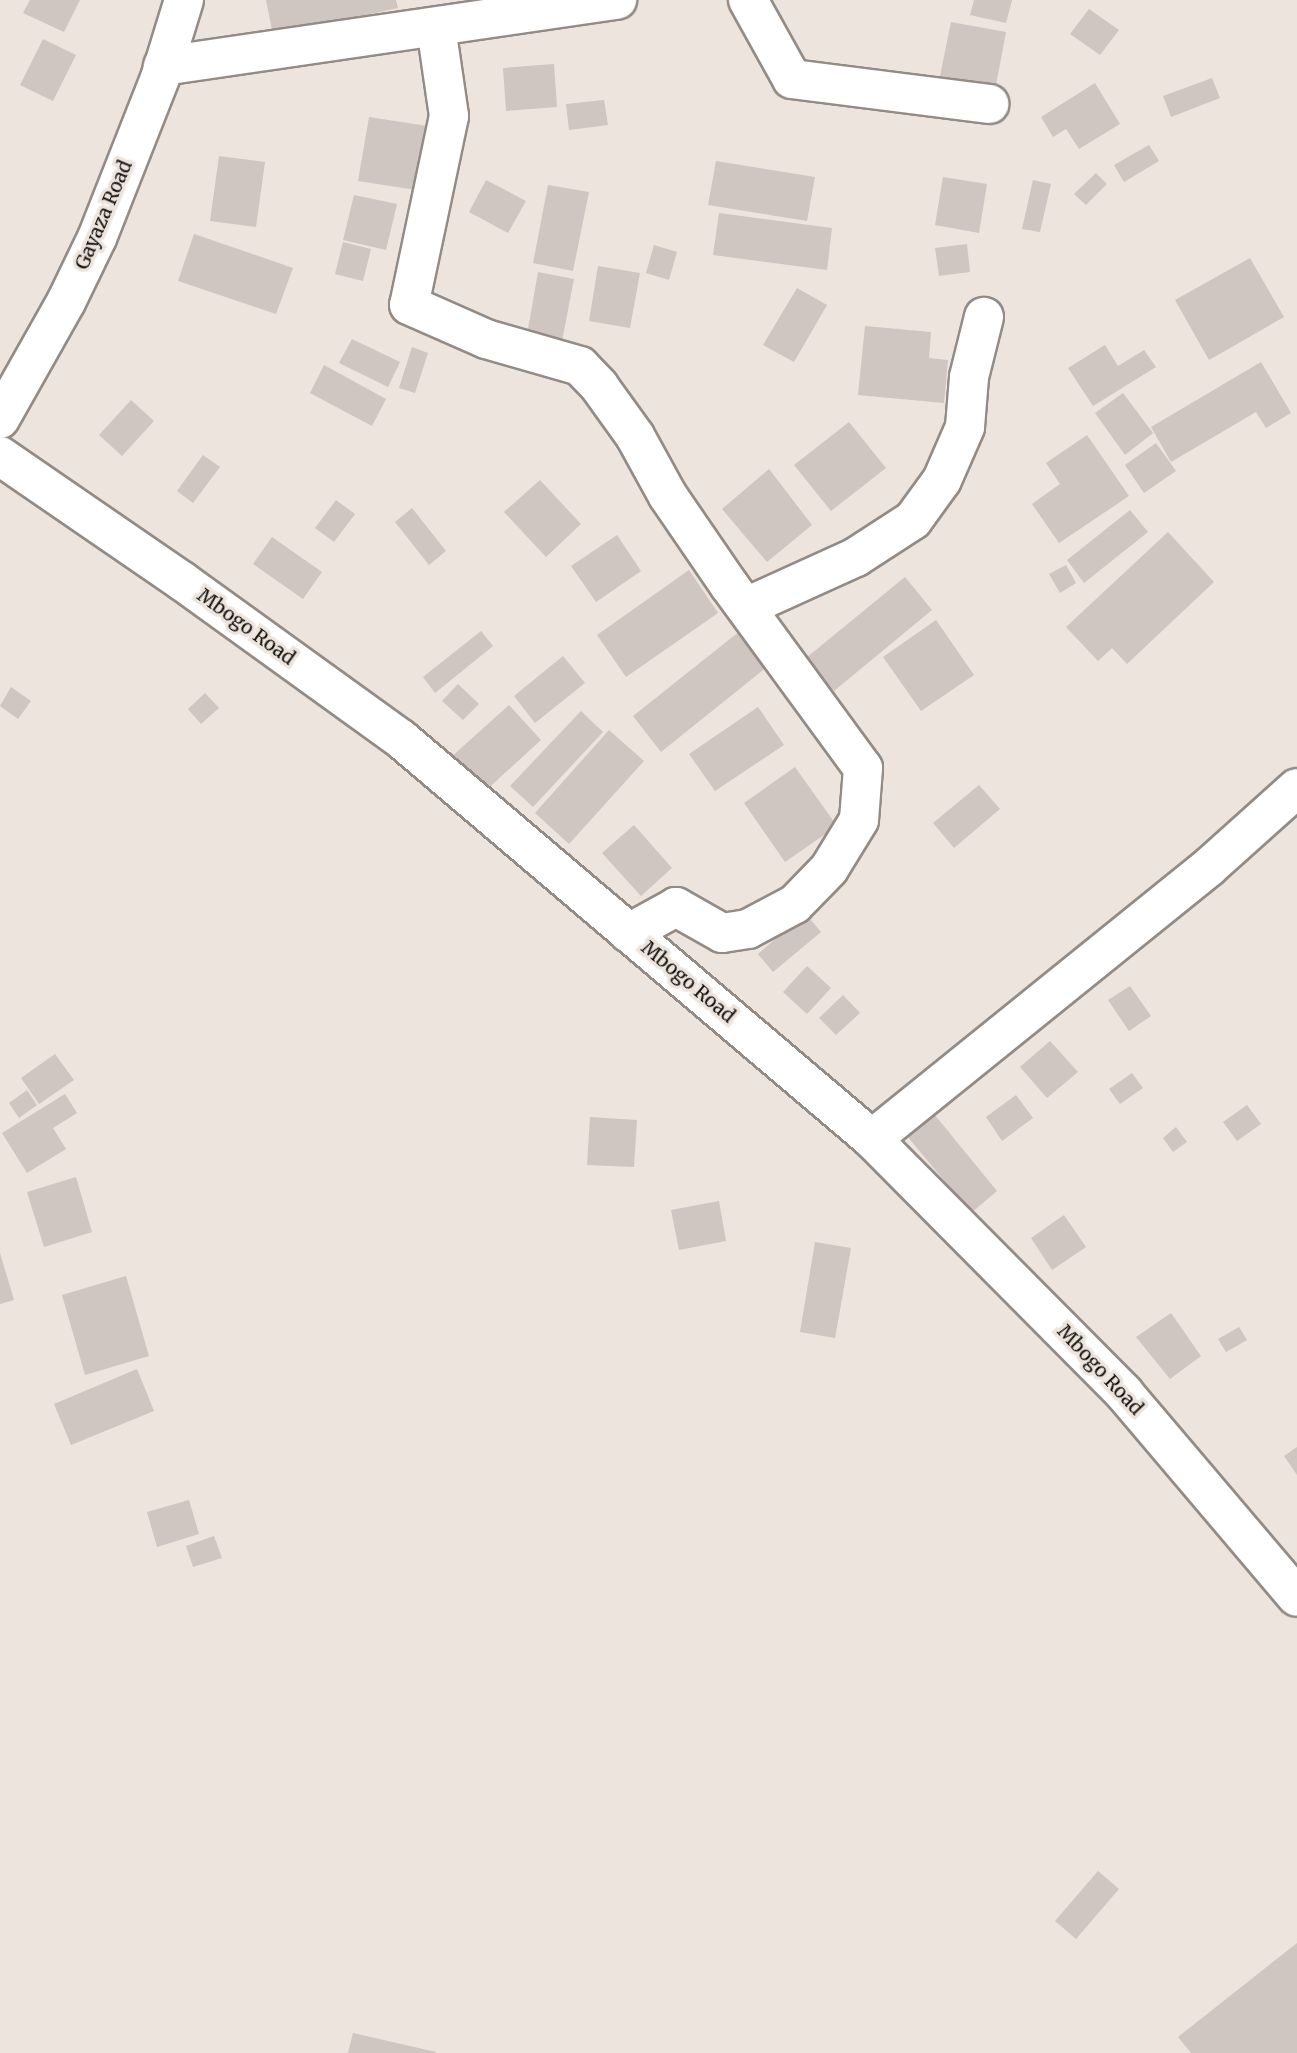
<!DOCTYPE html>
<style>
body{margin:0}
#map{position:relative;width:1297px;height:2053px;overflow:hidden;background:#ece4dd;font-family:Merriweather,serif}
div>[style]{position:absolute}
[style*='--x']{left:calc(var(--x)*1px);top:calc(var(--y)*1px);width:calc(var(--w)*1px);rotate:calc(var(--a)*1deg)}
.building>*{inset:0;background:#cfc5c1}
.roads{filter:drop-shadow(2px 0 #938b85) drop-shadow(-2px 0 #938b85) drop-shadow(0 2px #938b85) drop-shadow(0 -2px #938b85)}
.street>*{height:38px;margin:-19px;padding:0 19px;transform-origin:19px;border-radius:19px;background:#fff}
.secondary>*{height:38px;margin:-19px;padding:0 19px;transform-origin:19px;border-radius:19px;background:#fff}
.primary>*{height:38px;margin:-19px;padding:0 19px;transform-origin:19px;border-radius:19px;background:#fff}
span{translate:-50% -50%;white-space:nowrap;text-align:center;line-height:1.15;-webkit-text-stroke:7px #ece4dd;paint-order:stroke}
.street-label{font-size:19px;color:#12100d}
</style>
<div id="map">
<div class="building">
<div style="clip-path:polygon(30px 0,80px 0,64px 32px,23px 13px)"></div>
<div style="clip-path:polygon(266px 0,396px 0,398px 8px,273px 35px)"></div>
<div style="clip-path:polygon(974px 0,1012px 0,1006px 23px,970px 15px)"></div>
<div style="clip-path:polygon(1089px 9px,1119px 30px,1100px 55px,1070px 34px)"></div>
<div style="clip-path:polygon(951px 22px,1006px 32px,993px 101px,937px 91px)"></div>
<div style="clip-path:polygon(43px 39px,76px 55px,53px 101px,20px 85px)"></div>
<div style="clip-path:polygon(554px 64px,557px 107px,506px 111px,503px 68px)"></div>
<div style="clip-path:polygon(1212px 78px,1220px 98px,1171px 117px,1163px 96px)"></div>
<div style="clip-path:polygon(1095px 83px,1120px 124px,1079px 149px,1066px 129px,1053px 137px,1041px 117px)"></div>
<div style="clip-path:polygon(604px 100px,608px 125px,569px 130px,566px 104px)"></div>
<div style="clip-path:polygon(369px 117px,427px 126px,416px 190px,358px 181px)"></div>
<div style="clip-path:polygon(1149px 145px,1159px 161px,1124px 182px,1114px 165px)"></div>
<div style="clip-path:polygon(219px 156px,265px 162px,256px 227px,210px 221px)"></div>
<div style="clip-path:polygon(716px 161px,815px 177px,807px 221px,708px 205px)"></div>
<div style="clip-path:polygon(1096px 173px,1107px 184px,1086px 205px,1074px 194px)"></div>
<div style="clip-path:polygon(943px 177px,987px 184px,979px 233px,935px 225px)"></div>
<div style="clip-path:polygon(486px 180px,526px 201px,508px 233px,469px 212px)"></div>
<div style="clip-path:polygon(1033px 180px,1051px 184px,1040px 232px,1022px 229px)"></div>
<div style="clip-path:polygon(548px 185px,589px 192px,573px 271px,533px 263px)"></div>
<div style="clip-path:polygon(354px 195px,397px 204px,386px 250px,343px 240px)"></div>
<div style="clip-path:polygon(719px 213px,832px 228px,827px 270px,713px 255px)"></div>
<div style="clip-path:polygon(194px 234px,293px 268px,276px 314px,178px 281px)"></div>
<div style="clip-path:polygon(343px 242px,371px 249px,363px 281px,335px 274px)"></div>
<div style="clip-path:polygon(967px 244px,970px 272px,939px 276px,935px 248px)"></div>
<div style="clip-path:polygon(654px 245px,677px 252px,669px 280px,646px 273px)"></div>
<div style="clip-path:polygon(1250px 258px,1284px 317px,1209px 360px,1175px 300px)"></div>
<div style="clip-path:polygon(598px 266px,640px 273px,630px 328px,589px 321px)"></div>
<div style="clip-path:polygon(538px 272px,574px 279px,562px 341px,527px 335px)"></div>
<div style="clip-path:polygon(797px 288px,827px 305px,794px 362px,763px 345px)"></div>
<div style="clip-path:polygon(865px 326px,931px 332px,929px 358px,948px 360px,944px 403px,858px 395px)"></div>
<div style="clip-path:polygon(352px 339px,400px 362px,388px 387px,339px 363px)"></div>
<div style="clip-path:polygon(1105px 345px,1118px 366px,1144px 350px,1156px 367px,1093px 406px,1068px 368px)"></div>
<div style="clip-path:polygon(412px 347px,428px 353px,415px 393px,399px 388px)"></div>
<div style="clip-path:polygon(1261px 362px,1291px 413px,1266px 428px,1256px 412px,1171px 462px,1151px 427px)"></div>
<div style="clip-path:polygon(324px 365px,386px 399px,372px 426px,310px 393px)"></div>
<div style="clip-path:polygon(1123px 393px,1153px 433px,1125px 455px,1095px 413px)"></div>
<div style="clip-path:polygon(131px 400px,154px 421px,122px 456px,99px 435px)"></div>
<div style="clip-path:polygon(849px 422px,886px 468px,831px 511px,794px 465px)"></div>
<div style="clip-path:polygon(1087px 435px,1129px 496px,1059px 543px,1032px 504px,1060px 484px,1046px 463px)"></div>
<div style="clip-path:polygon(1156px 443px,1176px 471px,1144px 493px,1125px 465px)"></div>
<div style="clip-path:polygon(203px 455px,220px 467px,193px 503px,177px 491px)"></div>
<div style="clip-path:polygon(769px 469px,812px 525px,767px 562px,722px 509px)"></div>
<div style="clip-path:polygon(540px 480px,581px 524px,546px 557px,504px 512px)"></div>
<div style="clip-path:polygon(336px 500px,355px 514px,334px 542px,315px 528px)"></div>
<div style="clip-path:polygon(412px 508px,446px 551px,429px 565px,395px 522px)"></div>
<div style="clip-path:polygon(1130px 510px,1148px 532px,1084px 583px,1067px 560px)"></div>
<div style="clip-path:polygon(1168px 532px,1214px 582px,1127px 664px,1112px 648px,1098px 661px,1066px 627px)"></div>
<div style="clip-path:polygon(617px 535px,641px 571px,596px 602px,571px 566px)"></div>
<div style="clip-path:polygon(272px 537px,322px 572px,303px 599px,253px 564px)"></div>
<div style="clip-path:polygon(1066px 565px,1076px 583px,1060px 593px,1049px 574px)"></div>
<div style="clip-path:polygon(689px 570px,718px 613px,626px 677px,597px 635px)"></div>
<div style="clip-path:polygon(905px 577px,932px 610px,834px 691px,806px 658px)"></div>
<div style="clip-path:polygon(936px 620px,974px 675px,921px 711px,883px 657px)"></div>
<div style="clip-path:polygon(481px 631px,493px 646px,435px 693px,423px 677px)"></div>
<div style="clip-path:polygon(740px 631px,768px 666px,661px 752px,633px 716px)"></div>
<div style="clip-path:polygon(563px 656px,585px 683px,535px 723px,514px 696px)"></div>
<div style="clip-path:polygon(458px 684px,479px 704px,463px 720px,442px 701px)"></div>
<div style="clip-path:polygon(11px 687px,31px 701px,18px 719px,0 706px)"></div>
<div style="clip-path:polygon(205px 693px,219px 708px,201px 724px,188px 709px)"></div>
<div style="clip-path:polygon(509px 705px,541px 740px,482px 794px,450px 758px)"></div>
<div style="clip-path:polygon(758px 707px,784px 745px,715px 791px,689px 754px)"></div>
<div style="clip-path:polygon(581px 711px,603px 732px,533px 807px,510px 786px)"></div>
<div style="clip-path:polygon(609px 730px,644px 761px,569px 844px,535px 813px)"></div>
<div style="clip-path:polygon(795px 767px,837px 826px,785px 862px,744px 803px)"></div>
<div style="clip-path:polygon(979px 785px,1000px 809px,954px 848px,933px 823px)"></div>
<div style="clip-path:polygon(634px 825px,672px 868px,641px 896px,602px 853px)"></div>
<div style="clip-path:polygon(805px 913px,821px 932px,773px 972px,758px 954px)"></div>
<div style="clip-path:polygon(807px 966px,831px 988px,807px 1014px,783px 992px)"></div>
<div style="clip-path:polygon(1130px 986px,1151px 1016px,1129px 1031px,1108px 1000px)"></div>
<div style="clip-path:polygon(843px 995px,860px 1013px,836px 1035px,819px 1018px)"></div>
<div style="clip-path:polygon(1050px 1041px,1078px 1072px,1047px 1098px,1020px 1067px)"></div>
<div style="clip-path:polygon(55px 1054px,74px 1080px,39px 1104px,21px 1078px)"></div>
<div style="clip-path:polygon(1132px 1073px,1143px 1088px,1120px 1104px,1109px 1089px)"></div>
<div style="clip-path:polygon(27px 1090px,37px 1105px,19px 1118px,9px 1103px)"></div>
<div style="clip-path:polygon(65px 1094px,77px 1113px,53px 1128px,66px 1149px,27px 1173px,2px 1133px)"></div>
<div style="clip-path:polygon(1016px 1095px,1033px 1118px,1002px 1141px,986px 1117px)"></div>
<div style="clip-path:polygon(1247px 1105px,1261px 1124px,1237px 1141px,1223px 1122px)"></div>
<div style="clip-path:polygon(934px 1114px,997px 1191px,971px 1213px,907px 1136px)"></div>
<div style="clip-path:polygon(590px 1117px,637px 1120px,634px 1167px,587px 1165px)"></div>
<div style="clip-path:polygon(1176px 1127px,1187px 1142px,1173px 1152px,1163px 1138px)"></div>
<div style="clip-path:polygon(76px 1177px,92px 1232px,44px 1247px,27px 1192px)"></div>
<div style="clip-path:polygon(719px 1201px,726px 1241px,679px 1250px,671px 1210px)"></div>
<div style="clip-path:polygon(1064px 1215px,1086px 1247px,1052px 1270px,1031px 1238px)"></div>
<div style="clip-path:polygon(815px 1242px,851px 1248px,835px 1338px,800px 1332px)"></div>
<div style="clip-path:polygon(0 1253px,14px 1300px,0 1304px)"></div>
<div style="clip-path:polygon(126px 1276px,149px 1356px,85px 1375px,62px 1295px)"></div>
<div style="clip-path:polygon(1171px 1313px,1201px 1356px,1170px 1379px,1136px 1337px)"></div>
<div style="clip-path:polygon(1239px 1327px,1247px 1340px,1226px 1352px,1218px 1339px)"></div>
<div style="clip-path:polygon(137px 1369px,154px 1411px,71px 1445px,54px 1404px)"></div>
<div style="clip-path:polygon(1297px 1447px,1297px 1475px,1284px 1456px)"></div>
<div style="clip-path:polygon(189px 1500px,199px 1534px,157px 1547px,147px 1512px)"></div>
<div style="clip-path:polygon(214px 1536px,222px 1558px,193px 1567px,186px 1546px)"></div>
<div style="clip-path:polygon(1098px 1871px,1119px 1889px,1076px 1939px,1055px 1921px)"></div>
<div style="clip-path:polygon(1297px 1943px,1297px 2053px,1191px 2053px,1178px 2037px)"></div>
<div style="clip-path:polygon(353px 2033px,436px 2052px,436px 2053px,348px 2053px)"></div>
</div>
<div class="roads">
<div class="street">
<div style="--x:748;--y:0;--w:90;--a:60.9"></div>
<div style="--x:792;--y:79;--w:199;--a:7.2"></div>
<div style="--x:436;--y:27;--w:90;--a:81.7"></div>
<div style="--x:449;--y:116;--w:193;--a:101.9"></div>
<div style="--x:409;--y:305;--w:84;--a:23.8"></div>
<div style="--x:486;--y:339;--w:98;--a:16"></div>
<div style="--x:580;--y:366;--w:28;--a:46"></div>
<div style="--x:599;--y:386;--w:62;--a:54.2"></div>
<div style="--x:635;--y:436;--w:68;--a:61.2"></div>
<div style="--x:668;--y:496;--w:108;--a:55.6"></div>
<div style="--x:729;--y:585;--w:227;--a:53.8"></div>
<div style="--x:863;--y:768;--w:52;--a:94.4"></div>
<div style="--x:859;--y:820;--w:57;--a:121.5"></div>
<div style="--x:829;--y:869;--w:49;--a:134.2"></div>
<div style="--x:795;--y:904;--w:53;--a:152"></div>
<div style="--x:748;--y:929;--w:26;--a:171"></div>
<div style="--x:722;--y:933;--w:53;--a:-150.5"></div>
<div style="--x:676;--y:907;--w:54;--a:151"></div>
<div style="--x:163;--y:66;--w:459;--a:-8.3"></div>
<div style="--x:746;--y:607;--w:121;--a:-24.4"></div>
<div style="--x:856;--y:557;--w:68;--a:-33"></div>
<div style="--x:913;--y:520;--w:49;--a:-54.1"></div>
<div style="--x:942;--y:480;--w:58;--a:-66.5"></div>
<div style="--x:965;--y:427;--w:50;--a:-85.4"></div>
<div style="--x:969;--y:377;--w:62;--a:-76"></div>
<div style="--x:872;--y:1139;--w:433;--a:-38.9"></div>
<div style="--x:1209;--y:867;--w:118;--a:-41.9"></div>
</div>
<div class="secondary">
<div style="--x:0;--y:456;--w:221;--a:34.5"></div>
<div style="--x:182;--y:581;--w:270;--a:35.8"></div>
<div style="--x:401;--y:739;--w:618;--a:40.34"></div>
<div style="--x:872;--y:1139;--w:358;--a:45.2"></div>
<div style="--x:1124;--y:1393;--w:267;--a:49.7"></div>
</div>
<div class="primary">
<div style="--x:0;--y:419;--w:134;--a:-60.6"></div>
<div style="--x:66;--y:302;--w:71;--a:-64.2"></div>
<div style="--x:97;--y:238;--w:172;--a:-68.5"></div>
<div style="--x:160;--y:78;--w:82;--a:-72.9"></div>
</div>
</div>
<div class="street-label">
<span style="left:104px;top:215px;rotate:-67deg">Gayaza Road</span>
<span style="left:246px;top:627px;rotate:36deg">Mbogo Road</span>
<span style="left:688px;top:982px;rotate:40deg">Mbogo Road</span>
<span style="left:1100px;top:1370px;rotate:47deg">Mbogo Road</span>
</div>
</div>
